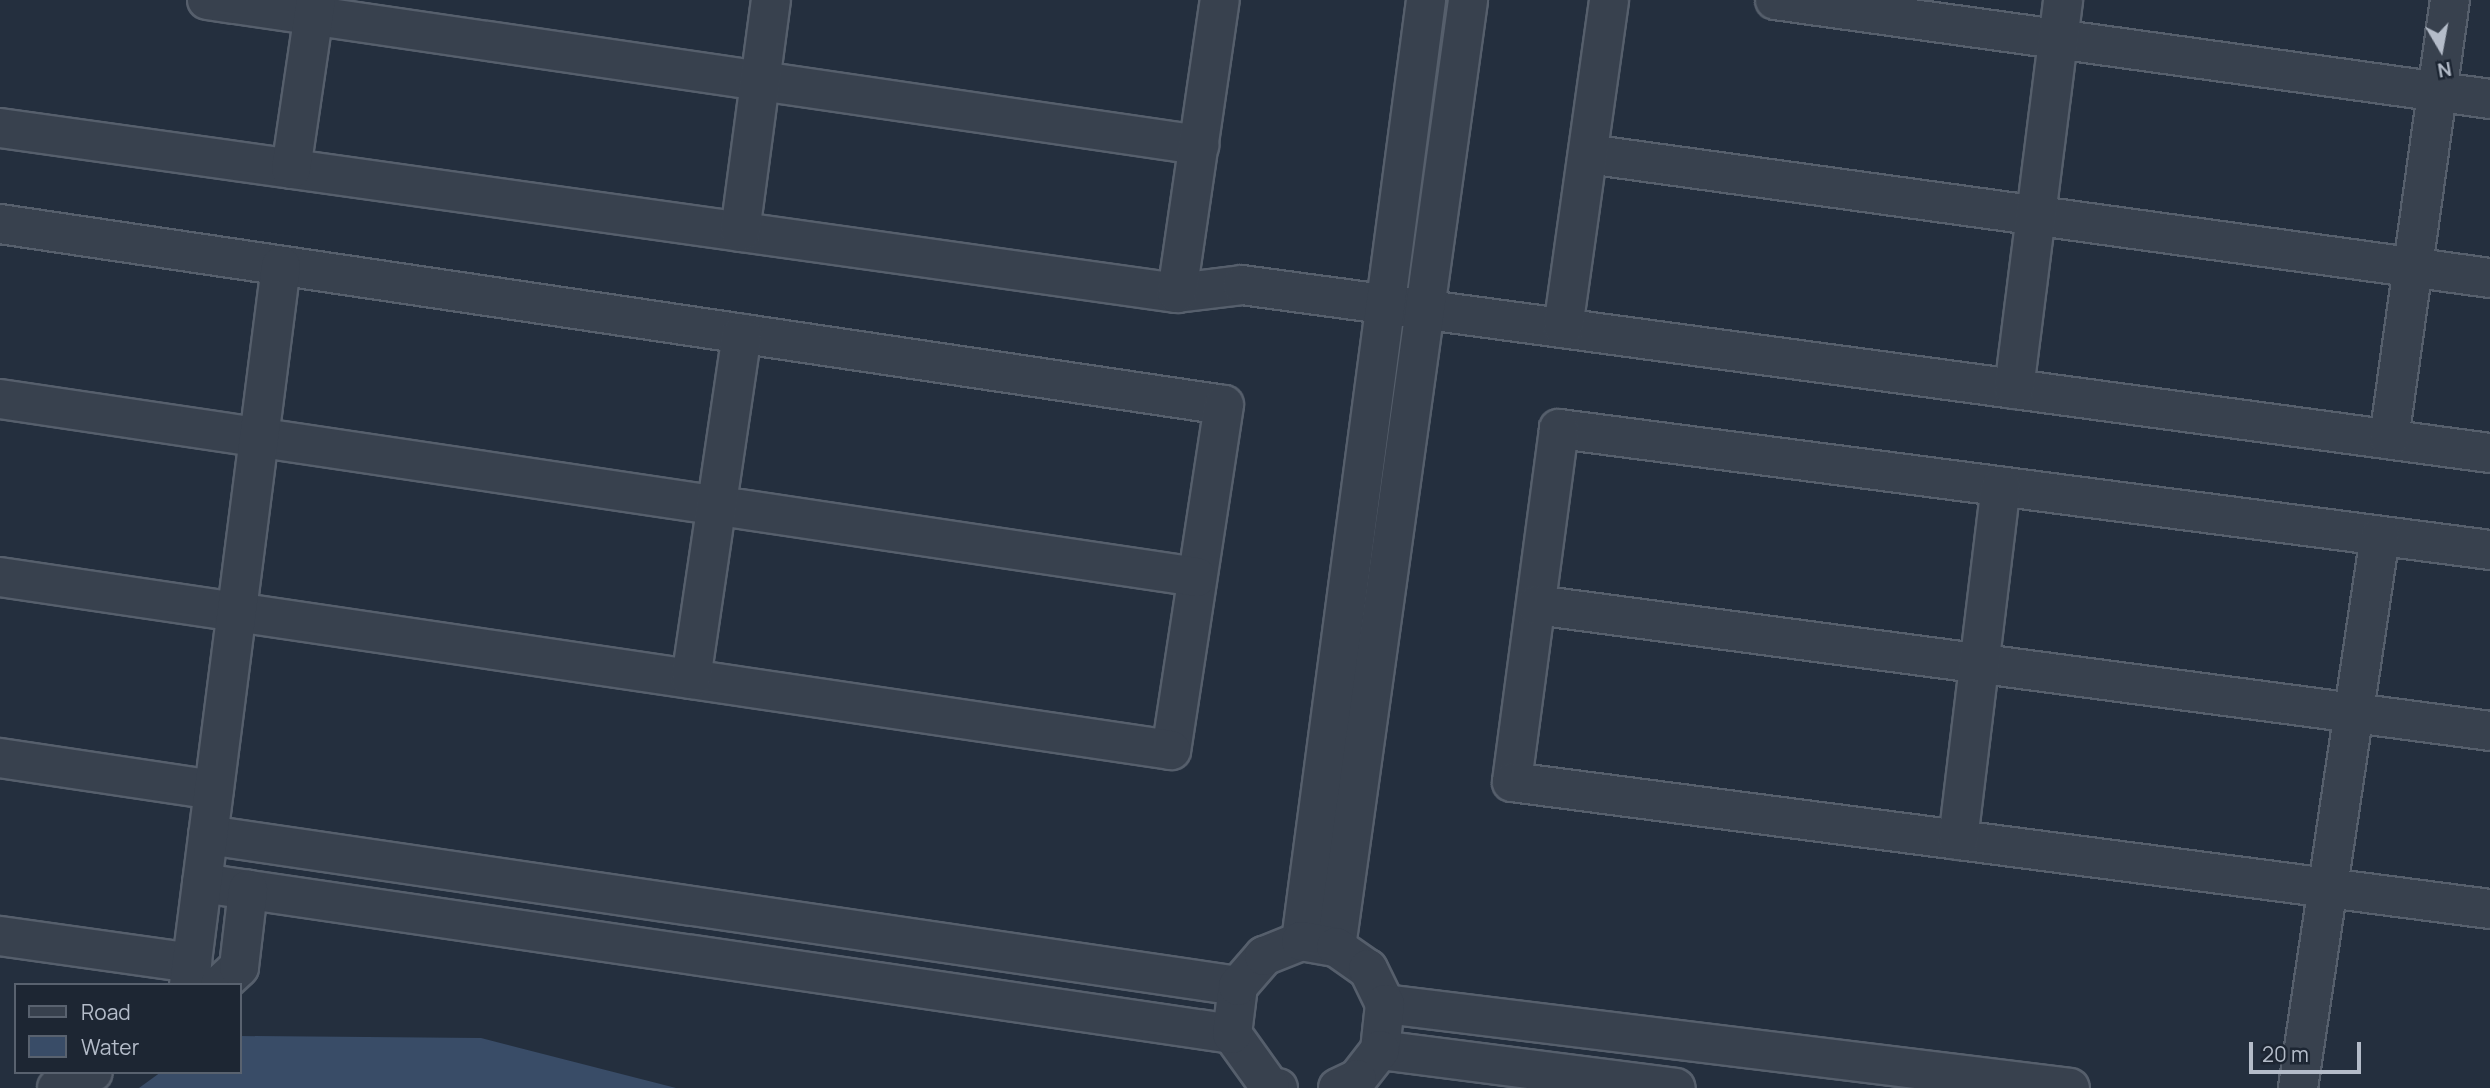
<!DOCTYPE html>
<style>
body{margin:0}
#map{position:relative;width:2490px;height:1088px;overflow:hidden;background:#242f3e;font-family:Manrope,sans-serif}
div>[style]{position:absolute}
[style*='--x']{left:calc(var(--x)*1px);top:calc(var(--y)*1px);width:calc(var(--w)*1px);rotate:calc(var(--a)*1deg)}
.water>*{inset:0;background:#394c67}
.roads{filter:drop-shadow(2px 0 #565f6c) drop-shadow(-2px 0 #565f6c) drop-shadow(0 2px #565f6c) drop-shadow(0 -2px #565f6c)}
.minor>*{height:38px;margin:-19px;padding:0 19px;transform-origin:19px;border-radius:19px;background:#38414e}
span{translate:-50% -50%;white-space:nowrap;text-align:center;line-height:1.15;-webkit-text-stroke:6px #1d2633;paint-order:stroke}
.legend{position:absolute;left:14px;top:983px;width:228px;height:91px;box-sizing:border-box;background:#1d2633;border:2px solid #59626f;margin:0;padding:9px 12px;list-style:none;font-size:21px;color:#b4bcc9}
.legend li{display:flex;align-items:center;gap:14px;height:35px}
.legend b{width:35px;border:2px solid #59626f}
.north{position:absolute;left:2406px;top:14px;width:70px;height:70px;-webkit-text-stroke:5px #1d2633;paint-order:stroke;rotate:170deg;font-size:19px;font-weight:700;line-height:28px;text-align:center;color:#b4bcc9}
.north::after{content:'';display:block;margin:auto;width:24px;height:32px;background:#b4bcc9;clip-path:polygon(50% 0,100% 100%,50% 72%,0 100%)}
.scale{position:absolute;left:2249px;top:1042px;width:112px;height:32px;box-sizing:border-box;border:4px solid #b4bcc9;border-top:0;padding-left:9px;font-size:21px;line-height:24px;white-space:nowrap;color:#b4bcc9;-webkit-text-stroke:5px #1d2633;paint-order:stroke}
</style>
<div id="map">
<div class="water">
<div style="clip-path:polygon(240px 1036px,481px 1038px,676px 1088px,139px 1088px,161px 1072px,240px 1072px)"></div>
</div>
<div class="roads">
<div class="minor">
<div style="--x:207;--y:0;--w:1003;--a:8.32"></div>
<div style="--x:1775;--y:0;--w:722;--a:7.88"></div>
<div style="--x:0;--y:128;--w:1189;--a:7.98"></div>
<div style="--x:1177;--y:293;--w:65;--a:-7"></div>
<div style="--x:1242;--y:285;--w:1259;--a:7.67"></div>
<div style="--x:1588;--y:154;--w:910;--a:7.83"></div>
<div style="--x:291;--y:169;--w:171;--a:-81.6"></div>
<div style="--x:0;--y:224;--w:1237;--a:8.41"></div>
<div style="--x:1224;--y:405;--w:349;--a:98.7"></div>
<div style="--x:1171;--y:750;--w:1184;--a:-171.6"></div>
<div style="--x:740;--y:232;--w:234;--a:-82.4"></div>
<div style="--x:1177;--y:293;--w:296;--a:-81.7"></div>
<div style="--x:1563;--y:328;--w:331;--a:-82"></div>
<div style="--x:2014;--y:389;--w:392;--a:-82.8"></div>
<div style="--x:0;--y:399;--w:1210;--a:8.46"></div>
<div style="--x:2389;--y:439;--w:443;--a:-82.1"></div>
<div style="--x:2490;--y:550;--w:939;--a:-172.59"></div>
<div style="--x:1559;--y:429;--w:356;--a:97.6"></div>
<div style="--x:1512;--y:782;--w:986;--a:7.4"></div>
<div style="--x:1536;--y:605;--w:962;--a:7.52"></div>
<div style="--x:691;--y:679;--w:349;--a:-81.6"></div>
<div style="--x:0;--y:758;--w:216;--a:8.5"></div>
<div style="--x:208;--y:835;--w:1041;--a:8.34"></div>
<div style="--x:1958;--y:840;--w:356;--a:-83.1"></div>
<div style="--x:202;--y:883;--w:1041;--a:8.34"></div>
<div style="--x:0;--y:936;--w:194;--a:8"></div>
<div style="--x:1301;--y:941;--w:949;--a:-82.43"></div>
<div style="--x:1336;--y:947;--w:956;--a:-82.06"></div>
<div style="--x:189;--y:985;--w:725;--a:-82.71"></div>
<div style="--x:220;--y:985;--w:26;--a:-43"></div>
<div style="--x:239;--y:967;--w:78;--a:-83.3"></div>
<div style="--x:1385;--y:1004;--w:690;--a:6.99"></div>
<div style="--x:1380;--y:1050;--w:298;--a:7.3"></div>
<div style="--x:57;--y:1088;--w:39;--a:-24"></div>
<div style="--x:1278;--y:1088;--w:8;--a:-173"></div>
<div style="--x:1270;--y:1087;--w:65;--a:-125.6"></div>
<div style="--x:1232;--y:1034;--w:48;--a:-82.9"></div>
<div style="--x:1238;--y:986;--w:40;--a:-49"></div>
<div style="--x:1264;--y:956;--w:40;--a:-22"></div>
<div style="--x:1301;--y:941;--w:36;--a:10"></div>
<div style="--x:1336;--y:947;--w:39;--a:35"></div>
<div style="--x:1368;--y:969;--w:39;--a:64"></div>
<div style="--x:1385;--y:1004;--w:46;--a:96.2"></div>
<div style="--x:1380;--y:1050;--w:37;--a:128"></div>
<div style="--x:1357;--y:1079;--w:21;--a:155"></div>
<div style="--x:2298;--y:1088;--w:558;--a:-81.55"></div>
</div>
</div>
<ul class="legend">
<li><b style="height:9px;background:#38414e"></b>Road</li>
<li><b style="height:19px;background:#394c67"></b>Water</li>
</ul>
<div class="north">N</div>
<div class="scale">20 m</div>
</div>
